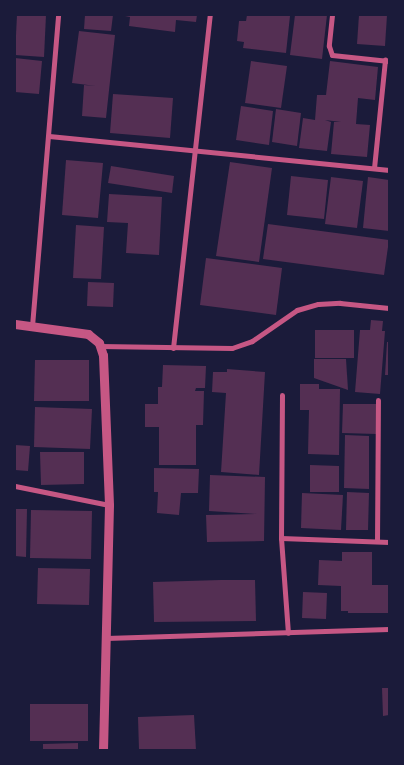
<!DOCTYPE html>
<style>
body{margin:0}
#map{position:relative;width:404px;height:765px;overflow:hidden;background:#1b1b3a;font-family:"Times New Roman",serif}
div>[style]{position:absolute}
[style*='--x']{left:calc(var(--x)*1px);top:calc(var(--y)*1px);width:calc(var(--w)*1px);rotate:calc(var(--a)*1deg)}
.building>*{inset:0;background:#542f53}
.minor>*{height:5px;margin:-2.5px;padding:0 2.5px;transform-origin:2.5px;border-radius:2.5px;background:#c65784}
.tertiary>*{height:9px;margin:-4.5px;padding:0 4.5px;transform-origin:4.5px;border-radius:4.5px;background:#c65784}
span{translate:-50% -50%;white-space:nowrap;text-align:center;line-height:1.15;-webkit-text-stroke:5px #1b1b3a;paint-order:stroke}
.frame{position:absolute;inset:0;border:16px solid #1b1b3a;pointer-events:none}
</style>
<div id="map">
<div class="building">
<div style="clip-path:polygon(17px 15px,46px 15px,44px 57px,15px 55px)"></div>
<div style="clip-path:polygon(85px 15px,113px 15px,111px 31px,84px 29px)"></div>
<div style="clip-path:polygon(120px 15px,197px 15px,196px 22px,176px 20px,175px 32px,129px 26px,130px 17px)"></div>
<div style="clip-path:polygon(247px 15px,290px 16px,286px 53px,243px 48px,244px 42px,237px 41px,239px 21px,246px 21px)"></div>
<div style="clip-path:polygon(295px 15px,327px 15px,322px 59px,290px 55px)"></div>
<div style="clip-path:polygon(359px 15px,387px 15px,385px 46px,357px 44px)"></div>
<div style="clip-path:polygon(79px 31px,115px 35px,106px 118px,82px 116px,84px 85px,96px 86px,72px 83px)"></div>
<div style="clip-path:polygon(15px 58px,42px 61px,39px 94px,15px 92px)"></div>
<div style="clip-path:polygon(251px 61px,287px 66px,281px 108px,245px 103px)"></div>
<div style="clip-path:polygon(330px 61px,378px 67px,375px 100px,358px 98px,356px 124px,370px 125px,367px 157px,331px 154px,334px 122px,341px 122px,325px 120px,331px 122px,327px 151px,299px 148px,303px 118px,315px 120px,317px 95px,326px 95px)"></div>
<div style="clip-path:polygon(113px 94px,173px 98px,170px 138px,110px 133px)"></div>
<div style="clip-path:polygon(241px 106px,273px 111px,269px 145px,236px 140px)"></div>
<div style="clip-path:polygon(276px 109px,301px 113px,297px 146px,272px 142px)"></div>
<div style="clip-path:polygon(66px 160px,103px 163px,98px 218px,62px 215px)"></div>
<div style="clip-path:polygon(230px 162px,272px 168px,259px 262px,216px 256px)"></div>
<div style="clip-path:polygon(111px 166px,174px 176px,172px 193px,108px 183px)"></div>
<div style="clip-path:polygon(291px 176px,328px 180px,324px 219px,287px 215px)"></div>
<div style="clip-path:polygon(331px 177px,363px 181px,357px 228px,325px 224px)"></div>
<div style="clip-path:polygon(368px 177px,389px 180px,389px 231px,363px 228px)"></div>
<div style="clip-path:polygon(109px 194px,162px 197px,159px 255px,126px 253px,128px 223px,107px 222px)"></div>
<div style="clip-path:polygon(268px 224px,389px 240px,384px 275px,263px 259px)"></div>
<div style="clip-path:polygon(76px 225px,104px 227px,101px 279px,73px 278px)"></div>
<div style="clip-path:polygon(206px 258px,282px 268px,276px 315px,200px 305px)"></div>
<div style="clip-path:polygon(88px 282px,114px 283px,113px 307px,87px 306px)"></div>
<div style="clip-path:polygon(371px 320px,383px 321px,382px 331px,385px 331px,380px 394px,355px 392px,360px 330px,370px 330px)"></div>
<div style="clip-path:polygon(315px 330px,354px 330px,354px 358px,315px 358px)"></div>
<div style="clip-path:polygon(387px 342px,389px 342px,389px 375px,385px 375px)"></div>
<div style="clip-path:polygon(314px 359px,346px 359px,348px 390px,314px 378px)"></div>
<div style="clip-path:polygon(35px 360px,89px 360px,89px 401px,34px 401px)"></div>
<div style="clip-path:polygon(163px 365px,206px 366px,205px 388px,196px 388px,195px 391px,204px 391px,203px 425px,196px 425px,196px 465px,159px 465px,159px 427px,145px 427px,145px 404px,158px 404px,158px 387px,162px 387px)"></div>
<div style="clip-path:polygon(227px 369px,265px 372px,259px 475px,221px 472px,226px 393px,212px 392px,213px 372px,227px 372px)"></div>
<div style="clip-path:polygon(300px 384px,319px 384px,319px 389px,340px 389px,339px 455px,308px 454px,309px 410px,300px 410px)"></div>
<div style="clip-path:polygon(343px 404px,377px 404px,377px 434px,342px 433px)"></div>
<div style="clip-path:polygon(35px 407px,92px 409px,90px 449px,34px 447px)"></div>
<div style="clip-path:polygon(345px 435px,369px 436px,369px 489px,344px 488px)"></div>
<div style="clip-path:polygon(15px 445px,30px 446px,28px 471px,15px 470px)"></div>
<div style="clip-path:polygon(40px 452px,84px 452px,84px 484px,41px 485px)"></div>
<div style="clip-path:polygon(310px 465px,339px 466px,339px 492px,310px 492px)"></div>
<div style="clip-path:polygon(154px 468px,199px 469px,198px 493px,181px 493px,179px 515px,157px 513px,158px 492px,154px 492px)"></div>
<div style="clip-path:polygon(210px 475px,265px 477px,264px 541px,207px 542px,206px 515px,257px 514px,209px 511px)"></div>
<div style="clip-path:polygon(347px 492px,369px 493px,368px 530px,346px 530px)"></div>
<div style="clip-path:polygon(302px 493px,343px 495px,341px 530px,301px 528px)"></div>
<div style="clip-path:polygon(15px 509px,27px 509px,26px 557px,15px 556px)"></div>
<div style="clip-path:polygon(31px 510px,92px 511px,91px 559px,30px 558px)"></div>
<div style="clip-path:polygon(342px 552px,372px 552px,372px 585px,389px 585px,389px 613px,348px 613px,348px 611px,341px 611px,341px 586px,318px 585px,319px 560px,342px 561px)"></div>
<div style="clip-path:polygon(38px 568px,90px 569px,89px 605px,37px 604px)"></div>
<div style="clip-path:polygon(221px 580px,255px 580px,256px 621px,154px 622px,153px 582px)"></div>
<div style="clip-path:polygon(303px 592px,327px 593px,326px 619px,302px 618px)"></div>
<div style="clip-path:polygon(382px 688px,389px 688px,389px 715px,383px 716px)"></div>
<div style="clip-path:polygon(30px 704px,88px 704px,88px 741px,30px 741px)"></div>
<div style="clip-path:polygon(194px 715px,196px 750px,139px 750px,138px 717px)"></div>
<div style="clip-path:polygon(78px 743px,78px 750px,43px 750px,43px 744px)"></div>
</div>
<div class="minor">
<div style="--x:332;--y:15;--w:31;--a:96"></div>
<div style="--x:329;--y:46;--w:9;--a:72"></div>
<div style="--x:332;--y:55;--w:57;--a:6"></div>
<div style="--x:49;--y:136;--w:342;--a:5.7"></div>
<div style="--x:374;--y:168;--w:109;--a:-84.2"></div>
<div style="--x:32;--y:326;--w:312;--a:-85.2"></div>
<div style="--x:100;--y:346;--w:132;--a:0.9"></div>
<div style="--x:232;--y:348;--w:21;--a:-19"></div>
<div style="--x:252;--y:341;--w:55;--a:-34.6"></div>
<div style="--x:297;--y:310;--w:22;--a:-16"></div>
<div style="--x:318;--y:304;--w:22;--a:-3"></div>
<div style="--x:340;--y:303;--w:49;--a:5.8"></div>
<div style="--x:173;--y:348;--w:335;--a:-83.7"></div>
<div style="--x:282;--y:395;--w:143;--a:90.4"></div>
<div style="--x:281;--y:538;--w:108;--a:2.1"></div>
<div style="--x:15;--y:486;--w:96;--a:11.4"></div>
<div style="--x:281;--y:538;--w:95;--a:85.8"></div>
<div style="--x:377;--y:541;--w:141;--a:-89.6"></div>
<div style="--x:106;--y:638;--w:283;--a:-1.8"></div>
</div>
<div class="tertiary">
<div style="--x:15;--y:324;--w:74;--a:7.8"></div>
<div style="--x:88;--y:334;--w:14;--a:39"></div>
<div style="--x:99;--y:343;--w:13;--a:72"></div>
<div style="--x:103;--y:355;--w:150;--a:87.7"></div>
<div style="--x:109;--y:505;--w:245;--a:91.4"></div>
</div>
<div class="frame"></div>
</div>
